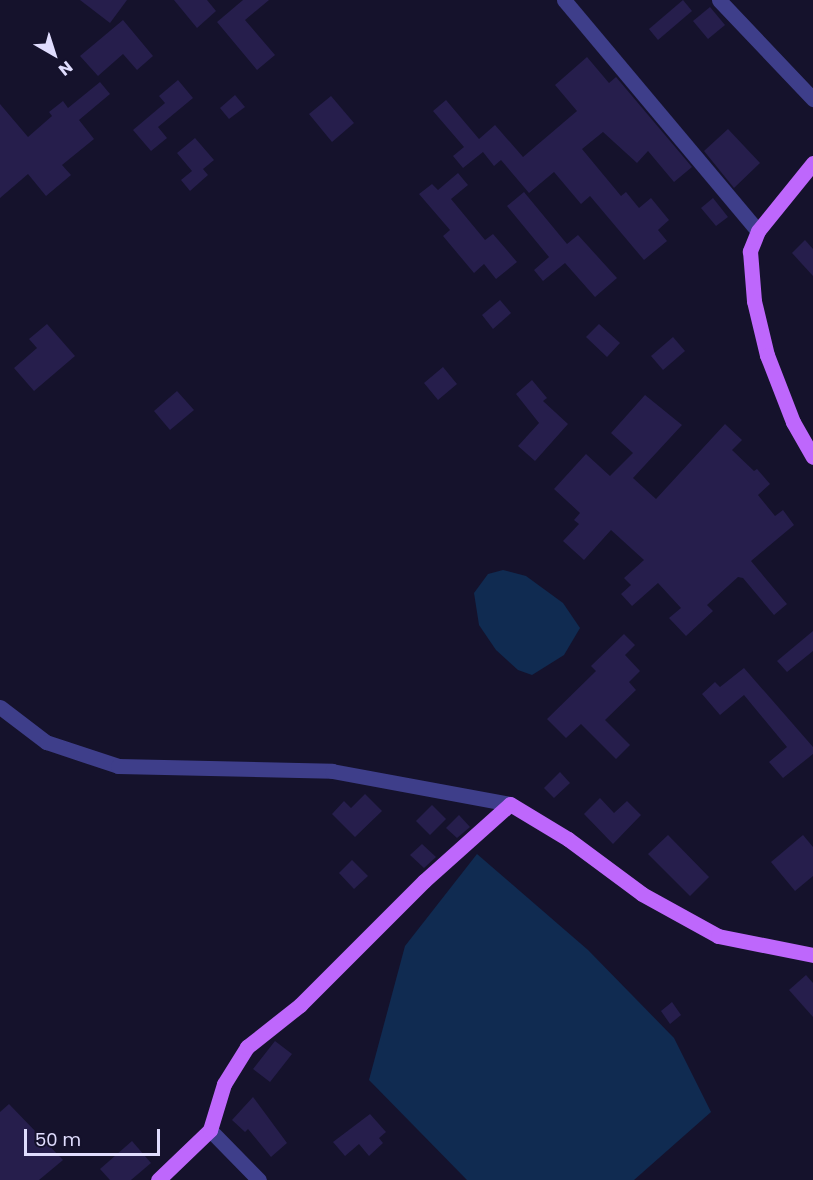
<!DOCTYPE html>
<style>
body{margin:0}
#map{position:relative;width:813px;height:1180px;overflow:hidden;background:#15122c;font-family:Poppins,sans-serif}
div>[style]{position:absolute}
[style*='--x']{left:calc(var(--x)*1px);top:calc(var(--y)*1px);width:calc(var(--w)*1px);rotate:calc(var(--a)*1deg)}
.water>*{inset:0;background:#102b51}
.building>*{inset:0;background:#261e4c}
.minor>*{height:15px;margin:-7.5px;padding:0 7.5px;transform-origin:7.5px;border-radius:7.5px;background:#3e3e8a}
.major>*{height:15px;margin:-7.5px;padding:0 7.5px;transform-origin:7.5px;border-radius:7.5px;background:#be67fc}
span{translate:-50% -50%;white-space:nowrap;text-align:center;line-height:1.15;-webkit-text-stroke:5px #15122c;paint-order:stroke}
.north{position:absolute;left:24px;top:24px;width:60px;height:60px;-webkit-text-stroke:4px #15122c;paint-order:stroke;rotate:141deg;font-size:16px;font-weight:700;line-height:24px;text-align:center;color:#e0ddfe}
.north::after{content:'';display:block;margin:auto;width:21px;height:27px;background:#e0ddfe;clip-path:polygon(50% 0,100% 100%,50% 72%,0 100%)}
.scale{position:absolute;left:24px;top:1129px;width:136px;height:27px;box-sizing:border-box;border:3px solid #e0ddfe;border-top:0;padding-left:8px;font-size:18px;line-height:21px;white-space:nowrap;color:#e0ddfe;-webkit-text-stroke:4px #15122c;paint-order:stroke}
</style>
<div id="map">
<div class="water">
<div style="clip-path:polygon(503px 570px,526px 576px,563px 603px,580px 628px,564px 655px,532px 675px,518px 670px,496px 650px,479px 625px,474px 593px,488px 574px)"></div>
<div style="clip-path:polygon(477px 854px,588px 950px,674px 1038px,711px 1112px,634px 1180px,467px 1180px,369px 1080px,405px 946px)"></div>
</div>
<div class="building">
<div style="clip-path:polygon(80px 0,127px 0,110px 23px)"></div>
<div style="clip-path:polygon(174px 0,207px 0,216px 11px,197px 28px)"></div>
<div style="clip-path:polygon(243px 0,269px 0,245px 20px,275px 55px,257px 70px,217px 22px)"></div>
<div style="clip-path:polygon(683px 0,692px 11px,658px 40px,649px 29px)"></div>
<div style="clip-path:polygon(710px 7px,725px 25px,708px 39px,693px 21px)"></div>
<div style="clip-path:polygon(123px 20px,153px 56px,137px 70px,123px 54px,98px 76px,80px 56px)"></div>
<div style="clip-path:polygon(587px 57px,609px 83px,616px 77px,692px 167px,674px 182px,648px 151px,637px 163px,603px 132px,582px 149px,621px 196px,626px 192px,639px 208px,651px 198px,669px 220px,658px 230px,667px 241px,644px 260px,590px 196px,581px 204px,554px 172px,529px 193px,501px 160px,494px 166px,483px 152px,463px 168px,453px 156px,464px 147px,433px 111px,446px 100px,479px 139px,495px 125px,523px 157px,577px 111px,555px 85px)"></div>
<div style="clip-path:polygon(178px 80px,193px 98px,158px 127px,167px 138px,151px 151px,133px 130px,165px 103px,159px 96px)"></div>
<div style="clip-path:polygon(100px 82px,110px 94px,79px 120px,94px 139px,62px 165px,71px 175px,46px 196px,28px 174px,0 198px,0 104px,28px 137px,52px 116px,49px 112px,63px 101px,68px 108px)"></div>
<div style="clip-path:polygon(235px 95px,245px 107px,229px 119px,220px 108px)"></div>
<div style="clip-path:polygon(331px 96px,354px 123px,332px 142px,309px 114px)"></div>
<div style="clip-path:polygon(728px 129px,760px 163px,734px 188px,704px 151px)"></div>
<div style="clip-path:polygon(195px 138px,214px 160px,203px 169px,208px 175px,190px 191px,181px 180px,192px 171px,177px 153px)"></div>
<div style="clip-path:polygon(458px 173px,468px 185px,451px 199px,485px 240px,493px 234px,517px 262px,496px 279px,484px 264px,474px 273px,443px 236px,450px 230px,419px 194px,432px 184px,438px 190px)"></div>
<div style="clip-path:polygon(524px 192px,567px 244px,578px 235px,617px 278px,595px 297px,565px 263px,543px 281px,534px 270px,549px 257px,507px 206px)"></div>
<div style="clip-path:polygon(713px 198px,728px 217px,716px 226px,701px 208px)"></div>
<div style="clip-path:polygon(805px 240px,813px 249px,813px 276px,792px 253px)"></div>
<div style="clip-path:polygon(500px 300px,511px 313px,493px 329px,482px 315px)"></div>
<div style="clip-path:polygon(47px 324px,75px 356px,34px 391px,14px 368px,37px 348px,29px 339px)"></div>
<div style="clip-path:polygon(599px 324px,620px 343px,607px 357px,586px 337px)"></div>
<div style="clip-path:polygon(673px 337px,685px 351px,663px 370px,651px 356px)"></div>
<div style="clip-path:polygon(443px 367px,457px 384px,438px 400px,424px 383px)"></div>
<div style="clip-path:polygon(532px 380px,547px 398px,543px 401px,568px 424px,535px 461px,518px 446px,539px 423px,516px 394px)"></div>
<div style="clip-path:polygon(177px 391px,194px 410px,170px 430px,154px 411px)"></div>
<div style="clip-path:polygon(645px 395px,682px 425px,633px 478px,656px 499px,725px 424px,742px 440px,732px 450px,754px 471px,757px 469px,770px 484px,758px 495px,775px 516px,783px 510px,794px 525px,751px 561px,787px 604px,774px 615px,743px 578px,738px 577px,707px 605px,713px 611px,686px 636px,669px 618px,681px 608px,658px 583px,632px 606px,621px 594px,631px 585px,624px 578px,644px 560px,611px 530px,584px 560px,563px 541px,579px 524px,574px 520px,580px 513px,554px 489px,586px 454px,610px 476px,633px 453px,611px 433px)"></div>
<div style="clip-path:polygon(813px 631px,813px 651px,787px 672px,777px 661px)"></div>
<div style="clip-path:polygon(624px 634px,635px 645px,625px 655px,640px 671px,629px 682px,636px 690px,605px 720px,630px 745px,616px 759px,581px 724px,566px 738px,547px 719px,596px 671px,591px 666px)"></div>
<div style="clip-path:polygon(744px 668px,813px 747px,813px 754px,783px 778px,769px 762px,787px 747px,744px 695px,720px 715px,702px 694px,715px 682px,720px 687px)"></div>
<div style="clip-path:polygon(560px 772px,570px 783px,554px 798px,544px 788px)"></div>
<div style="clip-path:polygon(365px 794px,382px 811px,355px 837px,332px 814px,344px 801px,351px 808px)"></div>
<div style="clip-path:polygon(600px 798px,614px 813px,627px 801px,641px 815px,613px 844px,584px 814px)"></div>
<div style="clip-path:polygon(432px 805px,446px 819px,430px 835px,416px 821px)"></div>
<div style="clip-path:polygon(459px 815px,470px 827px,457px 838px,446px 828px)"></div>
<div style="clip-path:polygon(668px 835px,709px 877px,690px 896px,648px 854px)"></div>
<div style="clip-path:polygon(803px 835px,813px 847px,813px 876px,795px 891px,771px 862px)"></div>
<div style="clip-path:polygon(422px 844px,436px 857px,424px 868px,410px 855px)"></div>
<div style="clip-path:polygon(352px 860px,368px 876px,354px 889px,339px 873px)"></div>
<div style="clip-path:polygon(806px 975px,813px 983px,813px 1017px,789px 990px)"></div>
<div style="clip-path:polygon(672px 1002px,681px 1015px,670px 1024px,661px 1011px)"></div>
<div style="clip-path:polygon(275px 1041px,292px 1054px,270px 1082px,253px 1069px)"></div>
<div style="clip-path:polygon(253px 1097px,287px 1143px,271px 1157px,248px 1129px,245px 1132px,232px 1120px)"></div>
<div style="clip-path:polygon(9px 1104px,63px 1160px,39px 1180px,0 1180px,0 1112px)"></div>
<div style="clip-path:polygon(370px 1114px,386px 1132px,379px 1138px,383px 1143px,369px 1156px,359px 1144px,345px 1156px,333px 1142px)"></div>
<div style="clip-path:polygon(132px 1141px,151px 1163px,131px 1180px,110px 1180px,100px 1169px)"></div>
</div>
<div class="minor">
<div style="--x:564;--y:0;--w:302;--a:50"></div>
<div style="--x:719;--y:0;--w:137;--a:46.5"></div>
<div style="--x:0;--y:707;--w:58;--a:37.3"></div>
<div style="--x:46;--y:742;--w:76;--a:18.4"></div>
<div style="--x:118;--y:766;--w:214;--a:1.3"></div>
<div style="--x:332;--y:771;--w:181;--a:10.5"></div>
<div style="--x:210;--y:1130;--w:70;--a:45.6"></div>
</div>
<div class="major">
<div style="--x:813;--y:163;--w:87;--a:129"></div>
<div style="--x:758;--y:231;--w:22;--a:112"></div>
<div style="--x:750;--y:251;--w:50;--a:85.4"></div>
<div style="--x:754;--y:301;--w:56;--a:76.5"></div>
<div style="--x:767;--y:355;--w:72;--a:68.8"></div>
<div style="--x:793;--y:422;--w:40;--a:60.3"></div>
<div style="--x:158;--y:1180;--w:72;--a:-43.9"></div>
<div style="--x:210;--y:1130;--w:48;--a:-73.1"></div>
<div style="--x:224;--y:1084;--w:44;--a:-58.1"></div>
<div style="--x:247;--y:1047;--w:68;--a:-38.4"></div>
<div style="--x:300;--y:1005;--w:175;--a:-45"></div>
<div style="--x:424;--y:881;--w:115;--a:-41.8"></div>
<div style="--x:510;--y:804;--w:68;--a:31.1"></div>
<div style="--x:568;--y:839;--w:92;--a:36.6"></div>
<div style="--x:642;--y:894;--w:87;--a:28.9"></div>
<div style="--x:718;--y:936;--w:97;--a:11.3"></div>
</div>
<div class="north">N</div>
<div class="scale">50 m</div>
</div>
